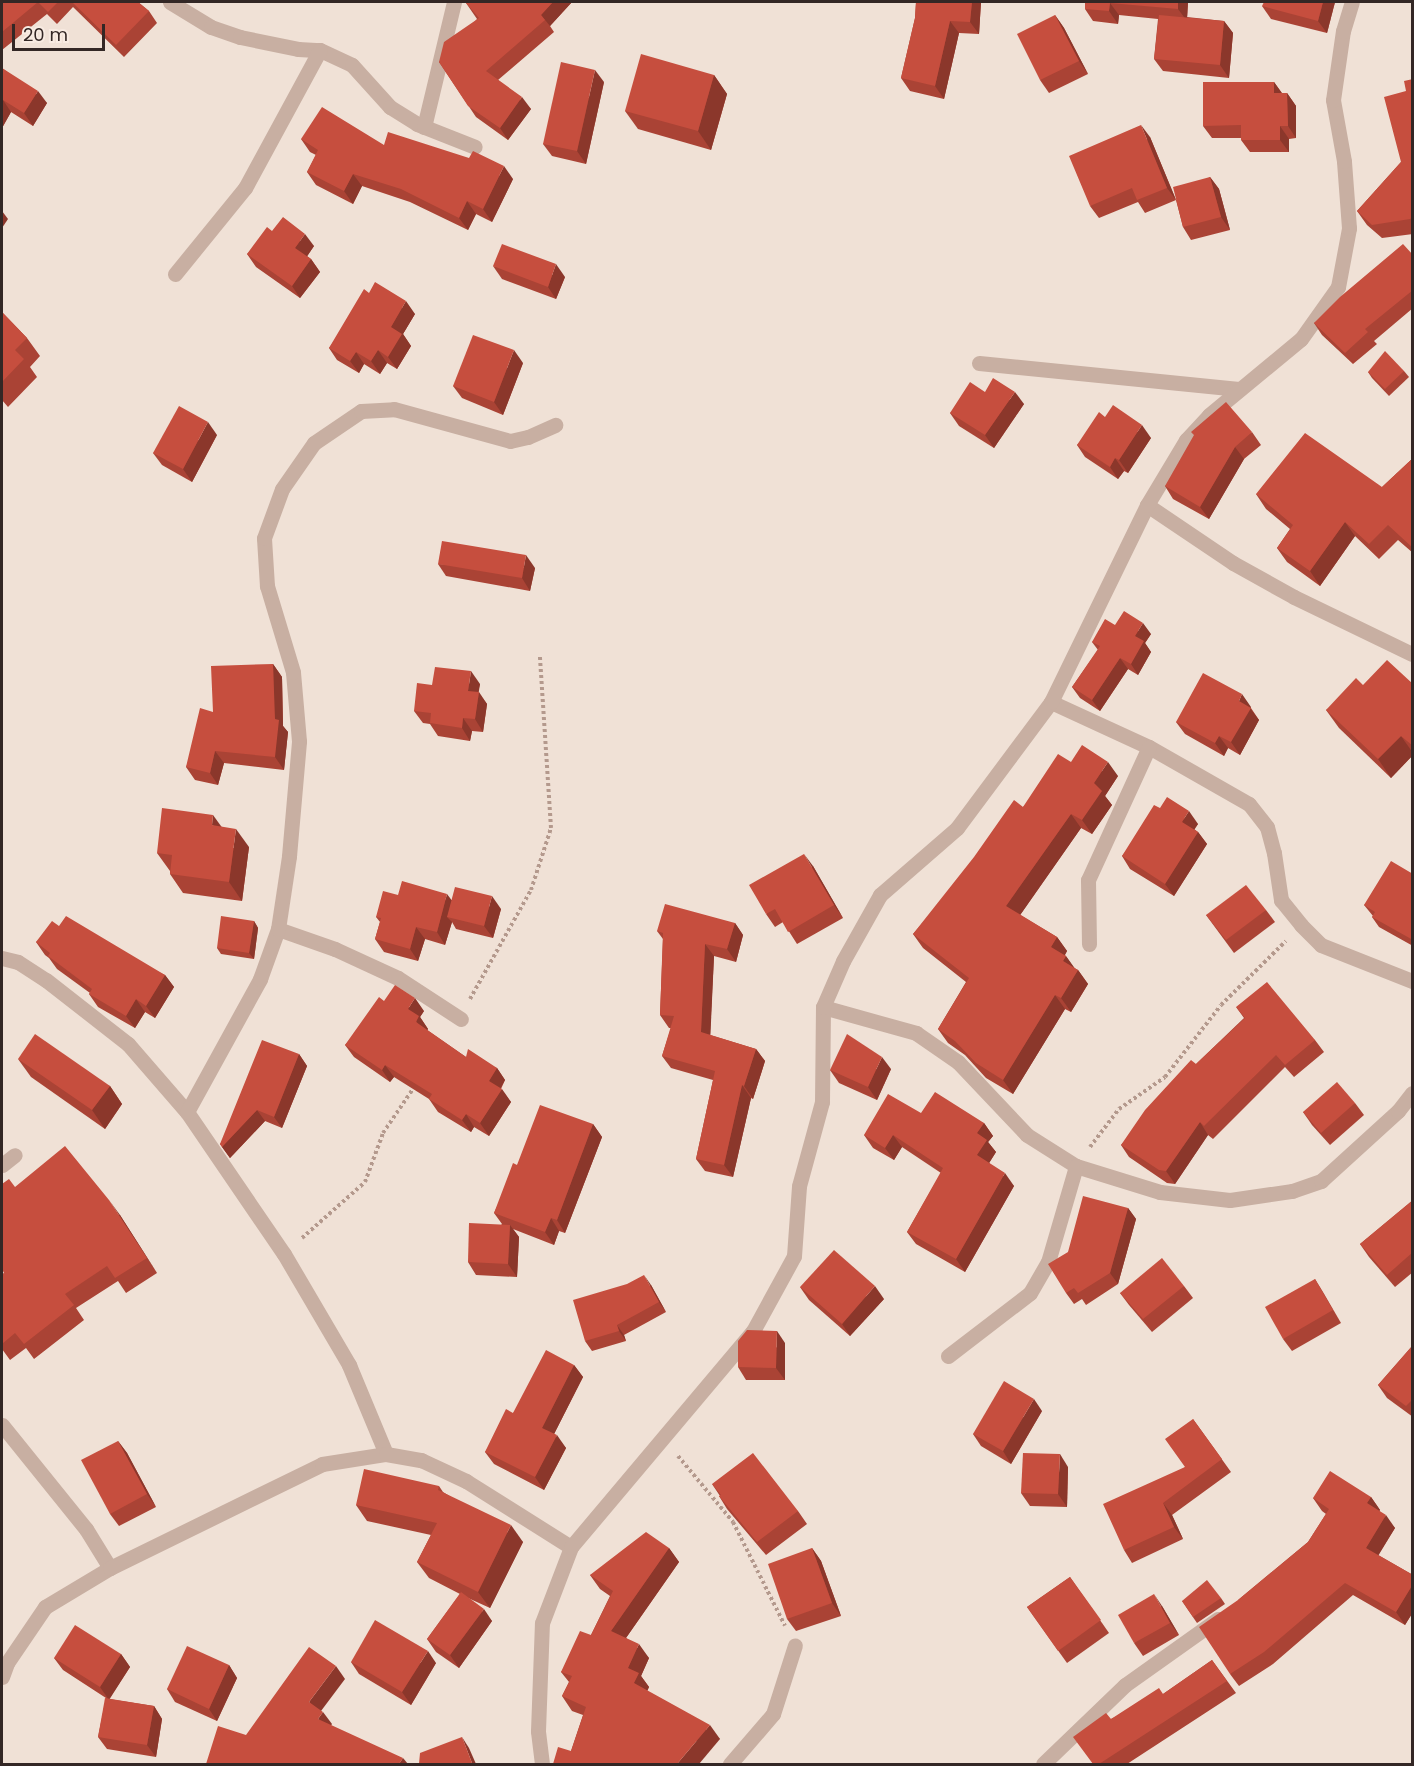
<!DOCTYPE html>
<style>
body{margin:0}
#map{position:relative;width:1414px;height:1766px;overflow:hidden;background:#f0e1d6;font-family:Poppins,sans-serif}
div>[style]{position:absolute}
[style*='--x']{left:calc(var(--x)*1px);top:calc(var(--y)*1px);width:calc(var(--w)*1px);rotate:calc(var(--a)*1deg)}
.path>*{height:4px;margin-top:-2px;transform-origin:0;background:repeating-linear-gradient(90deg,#b4998d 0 3px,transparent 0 6px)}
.minor>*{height:15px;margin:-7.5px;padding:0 7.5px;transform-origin:7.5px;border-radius:7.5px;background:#c8afa2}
.wall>*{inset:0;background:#aa4335}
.shaded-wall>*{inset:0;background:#8b372b}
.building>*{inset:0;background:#c64e3e}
span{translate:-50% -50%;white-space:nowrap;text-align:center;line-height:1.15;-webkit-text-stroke:4.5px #f8ebe2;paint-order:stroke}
.frame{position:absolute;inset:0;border:3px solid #332725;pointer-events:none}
.scale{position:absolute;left:12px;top:24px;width:93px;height:27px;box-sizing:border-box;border:3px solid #332725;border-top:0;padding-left:8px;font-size:18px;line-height:21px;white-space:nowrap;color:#332725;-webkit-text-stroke:4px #f8ebe2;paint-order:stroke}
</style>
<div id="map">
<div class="path">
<div style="--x:470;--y:999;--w:125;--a:-60.8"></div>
<div style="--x:531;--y:890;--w:65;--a:-72.1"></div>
<div style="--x:551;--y:828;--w:172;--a:-93.7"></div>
<div style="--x:1090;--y:1147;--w:48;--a:-52.7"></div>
<div style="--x:1119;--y:1109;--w:56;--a:-34.8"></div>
<div style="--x:1165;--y:1077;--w:91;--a:-52.1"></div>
<div style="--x:1221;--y:1005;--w:91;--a:-44.6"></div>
<div style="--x:302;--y:1238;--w:84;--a:-41.6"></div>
<div style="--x:365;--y:1182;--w:52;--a:-69.8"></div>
<div style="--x:383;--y:1133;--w:57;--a:-55.8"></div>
<div style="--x:678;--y:1456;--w:86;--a:50.2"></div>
<div style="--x:733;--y:1522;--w:116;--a:63.4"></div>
</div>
<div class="minor">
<div style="--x:170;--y:2;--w:48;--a:31.4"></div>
<div style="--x:211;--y:27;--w:31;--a:19"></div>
<div style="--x:240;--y:37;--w:59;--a:11.7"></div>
<div style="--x:298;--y:49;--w:22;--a:3"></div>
<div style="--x:320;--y:50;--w:35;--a:25"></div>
<div style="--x:352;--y:65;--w:57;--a:47.9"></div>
<div style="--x:390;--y:107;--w:32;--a:32"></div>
<div style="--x:417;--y:124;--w:62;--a:21.6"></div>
<div style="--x:424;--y:127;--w:129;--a:-76.5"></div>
<div style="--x:175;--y:274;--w:111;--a:-50.9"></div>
<div style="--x:245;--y:188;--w:157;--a:-61.5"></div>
<div style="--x:979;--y:363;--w:261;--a:5.7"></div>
<div style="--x:1147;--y:505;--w:104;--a:34"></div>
<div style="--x:1233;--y:563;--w:70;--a:29.1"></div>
<div style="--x:1294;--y:597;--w:131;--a:25.8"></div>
<div style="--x:1051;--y:702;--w:108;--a:24.7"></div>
<div style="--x:1149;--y:747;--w:115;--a:29.7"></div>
<div style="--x:1249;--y:804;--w:29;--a:52"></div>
<div style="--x:1267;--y:827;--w:27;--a:75"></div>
<div style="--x:1274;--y:853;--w:48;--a:81.5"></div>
<div style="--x:1281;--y:900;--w:32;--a:51"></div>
<div style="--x:1301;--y:925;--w:28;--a:45"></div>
<div style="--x:1321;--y:945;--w:98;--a:21.6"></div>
<div style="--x:278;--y:929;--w:60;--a:19.3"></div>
<div style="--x:335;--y:949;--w:69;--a:24.7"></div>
<div style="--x:398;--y:978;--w:75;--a:33.1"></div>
<div style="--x:1089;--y:944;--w:64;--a:-90.9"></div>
<div style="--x:1088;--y:880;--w:146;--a:-65.4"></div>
<div style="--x:2;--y:958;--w:16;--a:14"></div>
<div style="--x:18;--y:962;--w:33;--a:33"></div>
<div style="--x:46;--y:980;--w:104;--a:38"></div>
<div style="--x:128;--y:1044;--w:90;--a:49.1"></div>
<div style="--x:187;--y:1112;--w:172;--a:55.7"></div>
<div style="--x:284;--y:1254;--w:129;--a:59.6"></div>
<div style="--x:349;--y:1365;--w:96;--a:67.4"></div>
<div style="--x:823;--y:1007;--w:97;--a:15.6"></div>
<div style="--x:916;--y:1033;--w:51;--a:34.6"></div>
<div style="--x:958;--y:1062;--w:100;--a:46.6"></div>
<div style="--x:1027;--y:1135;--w:58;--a:32.3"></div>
<div style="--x:1076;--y:1166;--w:88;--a:17.2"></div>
<div style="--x:1160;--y:1192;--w:70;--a:6.5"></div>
<div style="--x:1230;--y:1200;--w:63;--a:-8.3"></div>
<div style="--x:1292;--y:1191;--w:31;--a:-19"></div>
<div style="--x:1321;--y:1181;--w:104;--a:-42.3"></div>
<div style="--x:1398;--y:1111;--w:23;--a:-52"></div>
<div style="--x:187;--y:1112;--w:152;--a:-61.2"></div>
<div style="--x:260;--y:979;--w:53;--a:-70.2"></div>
<div style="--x:278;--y:929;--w:74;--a:-81.4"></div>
<div style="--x:289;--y:856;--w:115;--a:-85"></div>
<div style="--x:299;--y:741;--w:69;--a:-95"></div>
<div style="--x:293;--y:672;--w:90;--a:-106.8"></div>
<div style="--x:267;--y:586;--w:48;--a:-93.6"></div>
<div style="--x:264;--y:538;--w:52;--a:-69.8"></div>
<div style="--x:282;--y:489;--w:56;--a:-55.2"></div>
<div style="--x:314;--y:443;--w:57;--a:-34.2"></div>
<div style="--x:361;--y:411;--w:33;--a:-3"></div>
<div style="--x:394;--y:409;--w:120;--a:15.4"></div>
<div style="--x:510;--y:441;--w:18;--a:-13"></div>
<div style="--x:528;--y:437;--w:30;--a:-24"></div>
<div style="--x:2;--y:1165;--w:16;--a:-38"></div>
<div style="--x:948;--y:1356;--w:103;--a:-37.5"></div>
<div style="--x:1030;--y:1293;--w:36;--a:-60"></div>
<div style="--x:1048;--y:1262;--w:100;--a:-73.7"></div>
<div style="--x:2;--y:1425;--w:134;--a:51.1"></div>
<div style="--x:86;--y:1529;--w:46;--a:58.4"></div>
<div style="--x:2;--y:1677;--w:15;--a:-70"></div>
<div style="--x:7;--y:1663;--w:68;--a:-55.8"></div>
<div style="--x:45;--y:1607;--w:76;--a:-31"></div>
<div style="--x:110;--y:1568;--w:236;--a:-26.1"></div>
<div style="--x:322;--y:1464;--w:65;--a:-8.9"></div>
<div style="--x:386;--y:1454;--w:36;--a:10"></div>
<div style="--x:421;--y:1460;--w:50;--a:25"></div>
<div style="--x:466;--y:1481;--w:124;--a:32.2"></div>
<div style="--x:542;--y:1764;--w:33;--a:-97"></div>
<div style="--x:538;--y:1731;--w:108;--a:-87.9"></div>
<div style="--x:542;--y:1623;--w:81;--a:-69.1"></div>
<div style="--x:571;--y:1547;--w:282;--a:-49.9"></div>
<div style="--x:753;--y:1331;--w:85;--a:-61.3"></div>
<div style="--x:794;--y:1256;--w:70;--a:-85.9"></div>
<div style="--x:799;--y:1186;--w:87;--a:-74.7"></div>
<div style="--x:822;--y:1102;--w:95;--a:-89.4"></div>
<div style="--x:823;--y:1007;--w:50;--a:-66.5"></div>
<div style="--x:843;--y:961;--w:76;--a:-60.7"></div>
<div style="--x:880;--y:895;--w:102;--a:-41"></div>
<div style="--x:957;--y:828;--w:157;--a:-53.3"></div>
<div style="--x:1051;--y:702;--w:219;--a:-64"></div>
<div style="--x:1147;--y:505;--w:76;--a:-59"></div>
<div style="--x:1186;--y:440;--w:34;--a:-47"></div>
<div style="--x:1209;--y:415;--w:119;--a:-39.6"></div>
<div style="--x:1301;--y:339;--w:64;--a:-54.6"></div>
<div style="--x:1338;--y:287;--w:60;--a:-79.4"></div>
<div style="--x:1349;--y:228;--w:67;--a:-94.3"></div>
<div style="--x:1344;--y:161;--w:62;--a:-100.2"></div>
<div style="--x:1333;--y:100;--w:70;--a:-81.8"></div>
<div style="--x:1343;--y:31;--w:30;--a:-73"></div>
<div style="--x:730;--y:1764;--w:66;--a:-49.3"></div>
<div style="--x:773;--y:1714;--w:72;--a:-72.3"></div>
<div style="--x:1043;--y:1764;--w:114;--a:-43.9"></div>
<div style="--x:1125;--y:1685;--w:114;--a:-35.4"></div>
</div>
<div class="wall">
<div style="clip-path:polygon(2px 2px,138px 2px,149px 11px,157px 23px,124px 57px,73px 7px,57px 24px,47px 14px,2px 50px)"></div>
<div style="clip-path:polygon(572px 2px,550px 26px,554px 32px,498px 80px,531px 109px,508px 140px,476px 117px,439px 62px,477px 19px,466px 3px)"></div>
<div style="clip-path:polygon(916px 2px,981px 2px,979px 34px,959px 33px,944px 99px,910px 91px,901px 78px,915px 18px)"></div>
<div style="clip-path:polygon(1085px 2px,1188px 2px,1187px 17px,1224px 21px,1233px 33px,1229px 78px,1163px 71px,1154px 59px,1158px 19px,1119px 15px,1118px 24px,1093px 21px,1085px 9px)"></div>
<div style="clip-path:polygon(1335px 2px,1327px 33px,1271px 19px,1262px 6px)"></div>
<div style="clip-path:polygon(1055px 15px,1064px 28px,1088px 74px,1049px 93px,1040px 80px)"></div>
<div style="clip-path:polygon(2px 68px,47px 103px,33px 126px,11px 112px,2px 128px)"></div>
<div style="clip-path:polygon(714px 75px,727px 94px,711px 150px,638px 129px,625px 111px)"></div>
<div style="clip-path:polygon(1413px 79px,1413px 234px,1382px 238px,1367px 225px,1357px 211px,1401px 162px,1406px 91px)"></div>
<div style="clip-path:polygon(604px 82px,586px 164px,552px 156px,543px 144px)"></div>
<div style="clip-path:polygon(1274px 82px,1282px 93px,1287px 93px,1296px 106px,1296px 138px,1289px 139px,1289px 152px,1250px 152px,1241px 140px,1241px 138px,1212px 138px,1203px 126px)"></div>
<div style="clip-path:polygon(1150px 137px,1176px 200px,1210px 177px,1219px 189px,1230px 230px,1191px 240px,1183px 227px,1176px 200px,1145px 213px,1138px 202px,1099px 218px,1090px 206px)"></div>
<div style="clip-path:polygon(301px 139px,384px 145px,513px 179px,492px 222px,476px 214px,468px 230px,410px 202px,362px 186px,353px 204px,316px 185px,307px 172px,316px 155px,310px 152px)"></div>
<div style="clip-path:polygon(272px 231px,314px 246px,307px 256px,311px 259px,320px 272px,300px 298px,256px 267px,247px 254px)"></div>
<div style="clip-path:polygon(1413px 255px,1413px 308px,1374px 341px,1377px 344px,1353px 364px,1322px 335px,1314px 323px)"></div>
<div style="clip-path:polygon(493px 266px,565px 277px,556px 299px,502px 279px)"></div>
<div style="clip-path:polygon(369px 293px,415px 314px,403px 334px,411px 346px,397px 369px,387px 363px,380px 374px,364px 364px,359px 373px,337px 360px,329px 348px)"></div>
<div style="clip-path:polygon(2px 312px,27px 338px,40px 356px,30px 367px,37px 377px,8px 407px,2px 400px)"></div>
<div style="clip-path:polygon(523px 363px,503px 415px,462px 398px,453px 386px)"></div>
<div style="clip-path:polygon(1404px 371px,1409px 377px,1389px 396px,1372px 378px,1368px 372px)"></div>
<div style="clip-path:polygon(985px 392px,1024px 404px,994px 448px,959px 426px,950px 413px)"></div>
<div style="clip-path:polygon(1105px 417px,1151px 438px,1128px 473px,1124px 471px,1118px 479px,1085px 457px,1077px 445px)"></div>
<div style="clip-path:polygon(1252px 432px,1261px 445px,1244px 459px,1209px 519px,1173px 499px,1165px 486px)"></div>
<div style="clip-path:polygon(217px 435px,192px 482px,162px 465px,153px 453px)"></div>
<div style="clip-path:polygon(1413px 458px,1413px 553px,1398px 540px,1379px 559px,1355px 536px,1320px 586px,1287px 562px,1277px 548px,1290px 529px,1266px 509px,1256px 494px,1382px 487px)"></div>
<div style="clip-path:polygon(438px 564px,535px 568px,530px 591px,446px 576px)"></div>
<div style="clip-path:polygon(1115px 625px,1151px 634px,1145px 643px,1151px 652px,1138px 675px,1128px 669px,1100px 711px,1080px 698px,1072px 687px,1098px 650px,1092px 642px)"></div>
<div style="clip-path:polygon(273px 664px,282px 677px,283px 726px,288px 732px,284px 770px,224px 763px,218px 785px,195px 780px,186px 767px,213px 712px)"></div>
<div style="clip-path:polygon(480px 684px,478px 692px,487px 704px,483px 732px,472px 731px,470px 741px,438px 736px,430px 724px,423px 723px,414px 711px,432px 685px)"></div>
<div style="clip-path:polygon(1413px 684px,1413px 755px,1391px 778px,1339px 728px,1326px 710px,1363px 685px)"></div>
<div style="clip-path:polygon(1251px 707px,1251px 708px,1259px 720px,1240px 755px,1228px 748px,1224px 756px,1185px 734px,1176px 722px)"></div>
<div style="clip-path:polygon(1071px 762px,1118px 776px,1105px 796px,1112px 805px,1092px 834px,1081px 828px,1020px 915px,1057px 937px,1067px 951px,1065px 955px,1074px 968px,1078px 970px,1088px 984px,1071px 1012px,1065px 1009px,1013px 1094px,986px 1078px,965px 1055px,948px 1043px,938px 1029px,966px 982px,923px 948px,913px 934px,1023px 807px)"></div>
<div style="clip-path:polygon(1160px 808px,1198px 824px,1194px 829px,1198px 832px,1207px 844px,1174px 896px,1130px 869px,1122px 856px)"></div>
<div style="clip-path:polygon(249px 847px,242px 901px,183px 893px,170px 874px,170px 871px,157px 853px)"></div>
<div style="clip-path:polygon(813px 866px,843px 918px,797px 944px,783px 922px,775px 927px,766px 914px)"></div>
<div style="clip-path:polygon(1413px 874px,1413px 946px,1379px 927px,1372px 917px,1373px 916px,1364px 905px)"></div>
<div style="clip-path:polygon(398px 895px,452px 900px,501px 909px,493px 938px,456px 929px,452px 922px,445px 945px,425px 939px,418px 961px,384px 952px,375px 939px,380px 922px,376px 917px)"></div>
<div style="clip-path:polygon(1266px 910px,1275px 922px,1234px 953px,1206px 915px)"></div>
<div style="clip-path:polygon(254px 921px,258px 928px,254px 959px,221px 954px,217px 948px)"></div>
<div style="clip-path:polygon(735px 923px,743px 935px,736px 962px,714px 956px,710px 1035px,756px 1049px,765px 1061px,753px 1099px,751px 1098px,733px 1177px,705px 1171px,696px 1159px,713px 1080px,671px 1068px,662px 1056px,671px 1028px,669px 1028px,660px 1015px,663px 939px,657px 931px)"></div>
<div style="clip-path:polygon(59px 926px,165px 975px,174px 987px,155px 1018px,145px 1012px,135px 1028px,98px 1007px,89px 994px,90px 993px,57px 969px,49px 958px,45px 955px,36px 942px)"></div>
<div style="clip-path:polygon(384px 1001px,424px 1011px,420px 1017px,428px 1029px,427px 1030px,466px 1057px,497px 1068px,505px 1080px,501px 1089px,511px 1102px,489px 1136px,474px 1127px,471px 1132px,438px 1112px,429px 1099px,394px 1077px,390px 1082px,354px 1057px,345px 1045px)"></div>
<div style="clip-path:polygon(1236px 1007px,1315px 1040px,1324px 1052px,1294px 1077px,1285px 1067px,1213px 1139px,1208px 1135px,1175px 1184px,1167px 1183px,1129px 1157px,1121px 1145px,1196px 1064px,1244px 1018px)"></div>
<div style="clip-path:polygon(299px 1054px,307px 1066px,282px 1128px,265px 1121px,230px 1158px,220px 1144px)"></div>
<div style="clip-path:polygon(18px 1059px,110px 1086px,122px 1104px,105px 1129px,31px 1077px)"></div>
<div style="clip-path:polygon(891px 1069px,877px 1100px,839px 1083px,830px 1070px)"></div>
<div style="clip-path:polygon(1355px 1103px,1364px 1115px,1330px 1145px,1312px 1125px,1303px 1112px)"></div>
<div style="clip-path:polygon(921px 1113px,984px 1123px,993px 1136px,988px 1142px,996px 1152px,989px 1163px,1014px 1186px,965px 1272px,916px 1244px,907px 1232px,941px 1173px,902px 1147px,894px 1160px,873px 1148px,864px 1135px)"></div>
<div style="clip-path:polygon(593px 1124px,602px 1137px,565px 1233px,559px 1231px,554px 1245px,513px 1229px,519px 1237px,517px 1277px,476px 1275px,468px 1262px,502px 1224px,494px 1213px,517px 1165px)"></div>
<div style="clip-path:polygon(15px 1187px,120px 1215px,157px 1273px,126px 1293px,118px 1281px,76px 1308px,84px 1320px,34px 1359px,26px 1348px,10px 1360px,2px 1349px,2px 1275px,4px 1273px)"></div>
<div style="clip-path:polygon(1413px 1200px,1413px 1272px,1395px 1287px,1369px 1257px,1360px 1244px)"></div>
<div style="clip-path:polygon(1128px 1208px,1136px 1219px,1118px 1284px,1086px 1305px,1082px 1299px,1074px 1304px,1066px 1293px,1068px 1252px)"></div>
<div style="clip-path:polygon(1315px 1279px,1323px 1292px,1341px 1323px,1292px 1351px,1283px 1339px)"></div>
<div style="clip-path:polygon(651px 1285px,666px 1312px,624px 1335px,626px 1341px,592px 1351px,585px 1341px)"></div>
<div style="clip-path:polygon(1184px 1286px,1193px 1298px,1152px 1332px,1129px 1305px,1120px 1293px)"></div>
<div style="clip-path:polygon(800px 1287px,884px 1299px,850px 1336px,809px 1300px)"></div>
<div style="clip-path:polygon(785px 1343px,785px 1380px,746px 1380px,738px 1367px)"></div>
<div style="clip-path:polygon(1413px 1345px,1413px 1417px,1387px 1398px,1378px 1385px)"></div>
<div style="clip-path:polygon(574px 1365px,583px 1377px,554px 1434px,566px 1448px,544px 1490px,494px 1464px,485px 1452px,513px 1413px)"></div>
<div style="clip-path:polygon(1042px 1411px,1011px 1464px,981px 1446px,973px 1434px)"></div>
<div style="clip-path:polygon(1193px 1419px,1231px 1472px,1172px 1515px,1183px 1539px,1132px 1563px,1124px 1550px,1185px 1467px)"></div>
<div style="clip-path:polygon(118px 1441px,127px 1453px,156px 1507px,119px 1526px,110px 1514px)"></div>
<div style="clip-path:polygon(1068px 1467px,1067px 1507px,1030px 1506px,1021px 1493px)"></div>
<div style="clip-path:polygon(712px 1484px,798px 1511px,807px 1524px,766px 1555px,727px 1509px,719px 1496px,720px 1496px)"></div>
<div style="clip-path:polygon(439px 1486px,443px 1492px,523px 1542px,490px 1608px,468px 1598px,492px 1621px,459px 1668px,436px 1652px,427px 1639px,460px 1594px,429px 1578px,417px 1562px,431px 1535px,367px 1521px,356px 1505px)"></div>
<div style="clip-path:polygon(1371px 1497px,1380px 1510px,1379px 1511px,1395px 1528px,1378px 1555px,1413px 1575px,1413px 1612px,1405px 1625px,1353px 1595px,1273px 1664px,1239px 1686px,1230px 1674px,1238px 1600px,1308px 1542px,1326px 1514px,1322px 1511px,1313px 1498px)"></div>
<div style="clip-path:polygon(669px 1548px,679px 1562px,626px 1638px,649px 1658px,641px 1676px,649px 1687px,647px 1691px,720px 1739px,571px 1751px,583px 1715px,572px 1711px,562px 1696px,569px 1682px,561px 1672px,591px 1635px,610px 1596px,600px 1589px,590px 1575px)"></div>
<div style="clip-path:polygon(812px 1548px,821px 1561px,841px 1616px,796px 1631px,787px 1619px)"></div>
<div style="clip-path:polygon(1070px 1577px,1109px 1633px,1067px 1663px,1027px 1607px)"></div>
<div style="clip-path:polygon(1221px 1598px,1225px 1604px,1197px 1623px,1182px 1601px)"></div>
<div style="clip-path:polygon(1162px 1606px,1179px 1635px,1143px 1656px,1134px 1643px)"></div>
<div style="clip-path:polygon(121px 1654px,130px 1667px,109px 1699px,154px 1706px,162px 1719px,156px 1757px,107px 1749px,98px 1737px,106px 1698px,63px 1670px,54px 1658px)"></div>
<div style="clip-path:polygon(1212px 1660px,1236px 1693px,1127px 1764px,1093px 1764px,1111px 1719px,1163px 1694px)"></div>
<div style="clip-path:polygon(351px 1662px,436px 1663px,411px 1705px,359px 1674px)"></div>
<div style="clip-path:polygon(229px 1665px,237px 1678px,217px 1721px,175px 1702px,167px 1689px)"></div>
</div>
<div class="shaded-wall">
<div style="clip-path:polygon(553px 2px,572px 2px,550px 26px,541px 15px)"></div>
<div style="clip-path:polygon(972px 2px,981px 2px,979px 34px,970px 22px)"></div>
<div style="clip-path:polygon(1178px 2px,1188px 2px,1187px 21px,1178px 9px)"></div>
<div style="clip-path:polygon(1323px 2px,1335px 2px,1327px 33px,1318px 21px)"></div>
<div style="clip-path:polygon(1110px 3px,1119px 15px,1118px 24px,1109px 11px)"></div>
<div style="clip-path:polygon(1055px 15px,1064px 28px,1088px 74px,1079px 61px)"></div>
<div style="clip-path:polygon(950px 21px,959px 33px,944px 99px,935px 86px)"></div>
<div style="clip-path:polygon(1224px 21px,1233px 33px,1229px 78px,1220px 65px)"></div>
<div style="clip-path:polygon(595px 70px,604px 82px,586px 164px,577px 151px)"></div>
<div style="clip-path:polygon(714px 75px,727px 94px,711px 150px,698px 131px)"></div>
<div style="clip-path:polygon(1274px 82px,1283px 95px,1274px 93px)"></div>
<div style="clip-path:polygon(38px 91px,47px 103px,33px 126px,24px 113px)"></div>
<div style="clip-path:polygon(1287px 93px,1296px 106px,1296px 138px,1288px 126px)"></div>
<div style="clip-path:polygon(522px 97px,531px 109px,508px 140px,500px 128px)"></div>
<div style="clip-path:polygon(3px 100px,11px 112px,2px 128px,2px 102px)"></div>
<div style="clip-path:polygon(1141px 125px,1150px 137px,1176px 200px,1167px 188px)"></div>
<div style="clip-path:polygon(1280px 126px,1289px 139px,1289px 152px,1280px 140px)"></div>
<div style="clip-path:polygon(504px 166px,513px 179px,492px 222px,483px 209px)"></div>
<div style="clip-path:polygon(353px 174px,362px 186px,353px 204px,344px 191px)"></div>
<div style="clip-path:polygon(1210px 177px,1219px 189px,1230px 230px,1221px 217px)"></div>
<div style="clip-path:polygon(467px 201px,476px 214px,468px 230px,459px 218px)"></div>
<div style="clip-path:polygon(2px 211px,8px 219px,2px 228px)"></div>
<div style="clip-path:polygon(305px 234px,314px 246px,304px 261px,295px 248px)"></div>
<div style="clip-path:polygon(311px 259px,320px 272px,300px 298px,292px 286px)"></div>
<div style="clip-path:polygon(556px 264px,565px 277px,556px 299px,548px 287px)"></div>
<div style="clip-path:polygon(406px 301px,415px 314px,403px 334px,411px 346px,397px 369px,388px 357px,391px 327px)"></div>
<div style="clip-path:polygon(378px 350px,387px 363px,380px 374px,371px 361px)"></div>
<div style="clip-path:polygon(514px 350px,523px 363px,503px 415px,494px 402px)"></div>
<div style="clip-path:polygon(356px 352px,364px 364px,359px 373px,350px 361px)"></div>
<div style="clip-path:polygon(1015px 392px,1024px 404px,994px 448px,985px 435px)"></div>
<div style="clip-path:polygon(208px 422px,217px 435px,192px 482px,183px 469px)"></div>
<div style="clip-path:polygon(1142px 425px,1151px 438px,1128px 473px,1119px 460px)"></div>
<div style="clip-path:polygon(1235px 447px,1244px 459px,1209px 519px,1200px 507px)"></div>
<div style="clip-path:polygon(1115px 458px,1124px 471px,1118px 479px,1110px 467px)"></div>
<div style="clip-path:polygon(1345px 522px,1355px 536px,1320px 586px,1310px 571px)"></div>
<div style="clip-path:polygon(526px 555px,535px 568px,530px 591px,522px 578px)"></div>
<div style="clip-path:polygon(1143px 623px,1151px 634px,1145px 643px,1151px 652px,1138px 675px,1131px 664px,1135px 636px)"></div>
<div style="clip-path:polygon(1120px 658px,1128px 669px,1100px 711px,1092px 700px)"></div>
<div style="clip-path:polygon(273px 664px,282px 677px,283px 726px,288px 732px,284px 770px,275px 757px)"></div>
<div style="clip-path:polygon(471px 671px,480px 684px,477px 703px,468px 691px)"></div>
<div style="clip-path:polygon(479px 692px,487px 704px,483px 732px,475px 719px)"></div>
<div style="clip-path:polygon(1242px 694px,1251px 707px,1250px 708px,1259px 720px,1240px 755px,1231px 742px,1239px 701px)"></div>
<div style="clip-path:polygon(463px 718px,472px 731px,470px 741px,462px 728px)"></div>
<div style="clip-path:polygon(1219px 736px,1228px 748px,1224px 756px,1215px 743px)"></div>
<div style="clip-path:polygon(1401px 736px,1413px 753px,1413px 755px,1391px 778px,1378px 759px)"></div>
<div style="clip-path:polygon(215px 751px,224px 763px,218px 785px,210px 773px)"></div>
<div style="clip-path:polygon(1108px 762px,1118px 776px,1105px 796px,1112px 805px,1092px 834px,1082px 820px,1094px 783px)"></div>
<div style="clip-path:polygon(1189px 811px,1198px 824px,1191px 835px,1182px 822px)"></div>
<div style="clip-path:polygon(1071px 814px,1081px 828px,1016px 921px,1006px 906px)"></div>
<div style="clip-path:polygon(213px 815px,226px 833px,212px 825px)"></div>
<div style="clip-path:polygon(236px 829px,249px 847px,242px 901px,229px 882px)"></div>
<div style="clip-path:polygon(1198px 832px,1207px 844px,1174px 896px,1165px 884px)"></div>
<div style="clip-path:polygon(804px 854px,813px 866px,843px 918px,834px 905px)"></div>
<div style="clip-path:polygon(447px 894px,456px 906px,447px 917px,452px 922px,445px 945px,437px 932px)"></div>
<div style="clip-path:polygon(492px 896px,501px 909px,493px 938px,484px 926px)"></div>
<div style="clip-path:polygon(254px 921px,258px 928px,254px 959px,249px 953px)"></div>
<div style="clip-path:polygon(735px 923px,743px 935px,736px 962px,727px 949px)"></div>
<div style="clip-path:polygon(416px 927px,425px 939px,418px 961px,410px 949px)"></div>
<div style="clip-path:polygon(1057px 937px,1067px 951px,1061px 961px,1051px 947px)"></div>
<div style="clip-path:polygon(705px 944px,714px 956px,710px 1044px,701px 1032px)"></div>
<div style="clip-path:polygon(1066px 956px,1076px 970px,1063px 961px)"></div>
<div style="clip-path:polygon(1078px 970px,1088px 984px,1071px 1012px,1061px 998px)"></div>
<div style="clip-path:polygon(165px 975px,174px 987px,155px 1018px,146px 1006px)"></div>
<div style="clip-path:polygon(1055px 995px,1065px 1009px,1013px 1094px,1003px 1080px)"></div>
<div style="clip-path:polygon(415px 998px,424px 1011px,420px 1017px,428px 1029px,425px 1034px,408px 1009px)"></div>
<div style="clip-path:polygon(136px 999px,145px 1012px,135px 1028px,126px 1016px)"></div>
<div style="clip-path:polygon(756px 1049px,765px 1061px,753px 1099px,744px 1086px)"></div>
<div style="clip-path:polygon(299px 1054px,307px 1066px,282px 1128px,274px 1117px)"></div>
<div style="clip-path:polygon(882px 1057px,891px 1069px,877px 1100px,868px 1087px)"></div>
<div style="clip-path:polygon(385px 1065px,394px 1077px,390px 1082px,382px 1070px)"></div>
<div style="clip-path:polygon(497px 1068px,505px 1080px,497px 1094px,489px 1081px)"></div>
<div style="clip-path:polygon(742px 1085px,751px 1098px,733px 1177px,724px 1165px)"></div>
<div style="clip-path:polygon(110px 1086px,122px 1104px,105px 1129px,92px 1110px)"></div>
<div style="clip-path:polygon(502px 1089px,511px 1102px,489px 1136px,480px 1123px)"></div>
<div style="clip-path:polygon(257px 1110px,265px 1121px,230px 1158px,222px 1147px)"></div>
<div style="clip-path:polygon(466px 1114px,474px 1127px,471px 1132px,462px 1120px)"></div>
<div style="clip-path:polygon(1200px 1122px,1208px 1135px,1175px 1184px,1166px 1171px)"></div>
<div style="clip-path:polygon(984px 1123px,993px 1136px,988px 1142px,996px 1152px,986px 1168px,977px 1155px,977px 1133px)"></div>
<div style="clip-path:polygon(593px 1124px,602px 1137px,565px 1233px,557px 1220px)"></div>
<div style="clip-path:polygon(893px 1135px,902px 1147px,894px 1160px,885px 1148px)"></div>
<div style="clip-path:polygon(1005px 1173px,1014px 1186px,965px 1272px,956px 1259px)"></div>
<div style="clip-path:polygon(109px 1200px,120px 1215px,157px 1273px,147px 1258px)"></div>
<div style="clip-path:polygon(1128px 1208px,1136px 1219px,1118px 1284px,1110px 1273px)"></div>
<div style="clip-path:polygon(551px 1218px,559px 1231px,554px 1245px,545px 1232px)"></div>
<div style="clip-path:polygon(510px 1225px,519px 1237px,517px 1277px,508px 1264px)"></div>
<div style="clip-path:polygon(644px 1275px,651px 1285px,666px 1312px,659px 1302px)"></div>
<div style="clip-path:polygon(875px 1286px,884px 1299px,850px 1336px,842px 1324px)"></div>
<div style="clip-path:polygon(617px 1325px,624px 1335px,626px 1341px,619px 1331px)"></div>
<div style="clip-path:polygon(777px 1331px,785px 1343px,785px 1380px,776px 1368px)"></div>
<div style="clip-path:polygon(574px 1365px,583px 1377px,551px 1440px,542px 1428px)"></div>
<div style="clip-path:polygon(1034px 1399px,1042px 1411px,1011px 1464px,1003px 1451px)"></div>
<div style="clip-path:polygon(557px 1435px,566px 1448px,544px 1490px,535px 1477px)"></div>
<div style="clip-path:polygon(118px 1441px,127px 1453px,156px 1507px,147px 1494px)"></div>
<div style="clip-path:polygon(1060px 1454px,1068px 1467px,1067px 1507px,1058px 1494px)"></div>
<div style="clip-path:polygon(1371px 1497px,1380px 1510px,1376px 1516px,1367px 1503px)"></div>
<div style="clip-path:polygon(1163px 1503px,1172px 1515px,1183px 1539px,1174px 1527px)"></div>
<div style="clip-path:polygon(1386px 1515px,1395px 1528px,1375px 1561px,1366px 1548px)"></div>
<div style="clip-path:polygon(511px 1525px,523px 1542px,490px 1608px,478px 1592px)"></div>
<div style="clip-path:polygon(669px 1548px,679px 1562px,621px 1645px,611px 1631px)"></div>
<div style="clip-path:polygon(812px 1548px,821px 1561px,841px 1616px,832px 1603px)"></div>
<div style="clip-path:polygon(1413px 1584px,1413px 1612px,1405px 1625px,1396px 1612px)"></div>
<div style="clip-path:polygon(1154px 1594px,1162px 1606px,1179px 1635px,1170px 1623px)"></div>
<div style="clip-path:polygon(484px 1609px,492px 1621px,459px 1668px,450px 1655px)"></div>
<div style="clip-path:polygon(639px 1644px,649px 1658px,641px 1676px,649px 1687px,644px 1698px,634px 1683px,628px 1668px)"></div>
<div style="clip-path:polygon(428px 1651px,436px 1663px,411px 1705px,402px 1692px)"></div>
<div style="clip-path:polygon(121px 1654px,130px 1667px,109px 1700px,100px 1687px)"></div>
<div style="clip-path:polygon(229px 1665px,237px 1678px,217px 1721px,209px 1709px)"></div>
<div style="clip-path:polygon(336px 1666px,345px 1679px,318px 1715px,309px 1702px)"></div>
<div style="clip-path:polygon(154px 1706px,162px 1719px,156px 1757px,147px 1745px)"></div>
<div style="clip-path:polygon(323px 1712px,332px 1724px,327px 1732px,318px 1719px)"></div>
<div style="clip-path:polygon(710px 1725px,720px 1739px,699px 1764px,677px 1764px)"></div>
<div style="clip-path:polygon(462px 1737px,469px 1748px,476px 1764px,473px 1764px,472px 1763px)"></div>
<div style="clip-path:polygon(403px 1758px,408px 1764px,399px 1764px)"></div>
</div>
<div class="building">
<div style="clip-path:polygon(2px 2px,58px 2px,48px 12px,38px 2px,2px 32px)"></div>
<div style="clip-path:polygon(72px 2px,138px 2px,149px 11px,116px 45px)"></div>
<div style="clip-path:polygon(468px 2px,553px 2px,541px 15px,545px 20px,486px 71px,522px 97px,500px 128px,468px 106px,439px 62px,444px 42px,479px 18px,466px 3px)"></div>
<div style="clip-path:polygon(916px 2px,972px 2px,970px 22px,950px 21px,935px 86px,901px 78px,915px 18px)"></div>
<div style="clip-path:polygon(1085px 2px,1178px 2px,1178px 9px,1110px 3px,1109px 11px,1085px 9px)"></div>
<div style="clip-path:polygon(1264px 2px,1323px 2px,1318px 21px,1262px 6px)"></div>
<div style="clip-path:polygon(1055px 15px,1079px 61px,1040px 80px,1017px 34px)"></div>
<div style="clip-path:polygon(1159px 15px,1224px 21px,1220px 65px,1154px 59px)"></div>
<div style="clip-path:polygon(641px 54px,714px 75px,698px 131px,625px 111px)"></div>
<div style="clip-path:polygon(561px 62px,595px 70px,577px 151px,543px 144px)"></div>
<div style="clip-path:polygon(2px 68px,38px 91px,24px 113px,3px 100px,2px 102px)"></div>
<div style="clip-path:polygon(1413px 79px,1413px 217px,1410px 219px,1372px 225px,1357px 211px,1401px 162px,1384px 97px,1406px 91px,1404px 81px)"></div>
<div style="clip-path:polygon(1203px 82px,1274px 82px,1274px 93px,1287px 93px,1288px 126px,1280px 126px,1280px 140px,1241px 140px,1241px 125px,1203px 126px)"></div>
<div style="clip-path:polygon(322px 107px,384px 145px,388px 132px,469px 158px,473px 151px,504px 166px,483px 209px,467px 201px,459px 218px,401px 189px,353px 174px,344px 191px,307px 172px,318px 150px,301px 139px)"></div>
<div style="clip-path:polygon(1141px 125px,1167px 188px,1137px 200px,1132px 188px,1090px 206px,1069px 156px)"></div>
<div style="clip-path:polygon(1210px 177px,1221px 217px,1183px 227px,1173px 187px)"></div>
<div style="clip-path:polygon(283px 217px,305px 234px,295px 248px,311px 259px,292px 286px,247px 254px,267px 227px,272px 231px)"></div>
<div style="clip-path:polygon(502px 244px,556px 264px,548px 287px,493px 266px)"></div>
<div style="clip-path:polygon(1403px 244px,1413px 255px,1413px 290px,1365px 329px,1368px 332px,1345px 353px,1314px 323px,1340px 297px)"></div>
<div style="clip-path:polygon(375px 282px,406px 301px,391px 327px,402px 334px,388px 357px,378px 350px,371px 361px,356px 352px,350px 361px,329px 348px,364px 289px,369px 293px)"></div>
<div style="clip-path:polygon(2px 312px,27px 338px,15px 350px,24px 359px,2px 382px)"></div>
<div style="clip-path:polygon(473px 335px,514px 350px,494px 402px,453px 386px)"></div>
<div style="clip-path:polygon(1385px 351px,1404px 371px,1385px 389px,1368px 372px)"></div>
<div style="clip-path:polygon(993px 378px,1015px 392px,985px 435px,950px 413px,970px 382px,985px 392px)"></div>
<div style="clip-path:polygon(1226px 402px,1252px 432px,1235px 447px,1200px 507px,1165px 486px,1194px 435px,1191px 432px)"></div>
<div style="clip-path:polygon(1113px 405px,1142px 425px,1119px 460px,1115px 458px,1110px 467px,1077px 445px,1099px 412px,1105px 417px)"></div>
<div style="clip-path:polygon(179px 406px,208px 422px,183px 469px,153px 453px)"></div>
<div style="clip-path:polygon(1305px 433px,1382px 487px,1413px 458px,1413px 548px,1388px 525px,1369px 544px,1345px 522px,1310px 571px,1277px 548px,1293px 525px,1256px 494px)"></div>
<div style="clip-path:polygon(442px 541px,526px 555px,522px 578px,438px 564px)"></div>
<div style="clip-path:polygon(1124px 611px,1143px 623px,1135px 636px,1144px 641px,1131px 664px,1120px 658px,1092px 700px,1072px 687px,1100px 646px,1092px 642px,1105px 619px,1115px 625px)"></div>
<div style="clip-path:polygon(1387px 660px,1413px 684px,1413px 746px,1401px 736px,1378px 759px,1326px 710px,1356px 678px,1363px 685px)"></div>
<div style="clip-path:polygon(273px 664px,275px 719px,279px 720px,275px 757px,215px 751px,210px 773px,186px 767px,200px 708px,213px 712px,211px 666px)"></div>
<div style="clip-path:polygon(435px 667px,471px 671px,468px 691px,479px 692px,475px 719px,463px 718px,462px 728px,430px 723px,431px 713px,414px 711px,417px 683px,432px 685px)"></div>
<div style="clip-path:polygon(1203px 673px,1242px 694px,1239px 701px,1251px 708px,1231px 742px,1219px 736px,1215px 743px,1176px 722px)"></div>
<div style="clip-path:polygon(1082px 745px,1108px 762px,1094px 783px,1102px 791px,1082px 820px,1071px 814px,1006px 906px,1057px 937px,1051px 947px,1066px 956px,1063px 961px,1078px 970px,1061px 998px,1055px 995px,1003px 1080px,976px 1063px,955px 1041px,938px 1029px,969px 978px,913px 934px,974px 857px,1014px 800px,1023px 807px,1058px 754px,1071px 762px)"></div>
<div style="clip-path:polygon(1167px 797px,1189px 811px,1182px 822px,1198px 832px,1165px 884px,1122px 856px,1154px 805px,1160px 808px)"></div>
<div style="clip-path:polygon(162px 808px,213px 815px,212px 825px,236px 829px,229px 882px,170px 874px,172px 855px,157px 853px)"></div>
<div style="clip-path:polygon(804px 854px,834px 905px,788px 932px,775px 909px,766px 914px,749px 885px)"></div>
<div style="clip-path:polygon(1391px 861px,1413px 874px,1413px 940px,1372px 917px,1375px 912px,1364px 905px)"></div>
<div style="clip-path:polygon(402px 881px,447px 894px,437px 932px,416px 927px,410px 949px,375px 939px,381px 918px,376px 917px,383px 891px,398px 895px)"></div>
<div style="clip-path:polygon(1246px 885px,1266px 910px,1226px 940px,1206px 915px)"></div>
<div style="clip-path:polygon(455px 887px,492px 896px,484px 926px,447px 917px)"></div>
<div style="clip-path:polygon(665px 904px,735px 923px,727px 949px,705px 944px,701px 1032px,756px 1049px,744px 1086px,742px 1085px,724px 1165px,696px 1159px,715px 1071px,662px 1056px,674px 1016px,660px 1015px,663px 933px,657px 931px)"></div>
<div style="clip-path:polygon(66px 916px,165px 975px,146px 1006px,136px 999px,126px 1016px,89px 994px,92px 989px,48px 956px,50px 953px,36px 942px,52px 921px,59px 926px)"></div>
<div style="clip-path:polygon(221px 916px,254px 921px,249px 953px,217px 948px)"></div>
<div style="clip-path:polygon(1267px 982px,1315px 1040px,1285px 1065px,1276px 1055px,1204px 1126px,1200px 1122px,1166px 1171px,1159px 1170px,1121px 1145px,1145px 1110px,1191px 1060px,1196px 1064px,1245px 1018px,1236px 1007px)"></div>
<div style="clip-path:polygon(395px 985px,415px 998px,408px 1009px,419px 1016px,416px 1022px,466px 1057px,468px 1049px,497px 1068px,489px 1081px,502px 1089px,480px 1123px,466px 1114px,462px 1120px,429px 1099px,432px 1094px,385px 1065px,382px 1070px,345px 1045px,379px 997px,384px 1001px)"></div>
<div style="clip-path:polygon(35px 1034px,110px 1086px,92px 1110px,18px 1059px)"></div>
<div style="clip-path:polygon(847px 1034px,882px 1057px,868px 1087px,830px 1070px)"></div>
<div style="clip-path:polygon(262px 1040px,299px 1054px,274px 1117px,257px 1110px,222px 1147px,220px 1144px)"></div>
<div style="clip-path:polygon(1337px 1082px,1355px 1103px,1321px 1133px,1303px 1112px)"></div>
<div style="clip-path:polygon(935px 1092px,984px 1123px,977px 1133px,987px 1140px,977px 1155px,1005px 1173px,956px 1259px,907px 1232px,943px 1168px,893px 1135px,885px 1148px,864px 1135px,888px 1094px,921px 1113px)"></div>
<div style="clip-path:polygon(540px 1105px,593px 1124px,557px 1220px,551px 1218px,545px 1232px,494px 1213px,513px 1163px,517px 1165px)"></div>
<div style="clip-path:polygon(65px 1146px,109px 1200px,147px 1258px,115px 1278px,107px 1266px,65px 1294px,74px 1305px,24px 1344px,15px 1333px,2px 1344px,2px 1275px,4px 1273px,2px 1269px,2px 1184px,9px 1179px,15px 1187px)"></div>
<div style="clip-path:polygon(1083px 1196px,1128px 1208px,1110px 1273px,1078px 1293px,1074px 1288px,1066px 1293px,1048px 1264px,1068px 1252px)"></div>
<div style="clip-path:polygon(1413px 1200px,1413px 1252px,1387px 1275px,1360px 1244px)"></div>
<div style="clip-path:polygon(469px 1223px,510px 1225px,508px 1264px,468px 1262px)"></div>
<div style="clip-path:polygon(834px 1250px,875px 1286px,842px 1324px,800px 1287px)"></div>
<div style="clip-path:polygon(1162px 1258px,1184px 1286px,1143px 1319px,1120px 1293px)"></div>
<div style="clip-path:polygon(644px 1275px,659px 1302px,617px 1325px,619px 1331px,585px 1341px,573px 1300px,627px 1284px)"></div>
<div style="clip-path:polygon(1315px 1279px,1333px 1310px,1283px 1339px,1265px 1307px)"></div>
<div style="clip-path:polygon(747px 1330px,777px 1331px,776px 1368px,738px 1367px,738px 1341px)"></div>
<div style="clip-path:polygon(1413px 1345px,1413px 1399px,1406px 1406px,1378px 1385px)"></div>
<div style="clip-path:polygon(546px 1350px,574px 1365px,542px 1428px,557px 1435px,535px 1477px,485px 1452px,506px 1409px,513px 1413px)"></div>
<div style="clip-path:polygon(1004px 1381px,1034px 1399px,1003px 1451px,973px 1434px)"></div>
<div style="clip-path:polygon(1193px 1419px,1222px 1459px,1163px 1503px,1174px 1527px,1124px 1550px,1103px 1504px,1185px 1467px,1165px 1439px)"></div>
<div style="clip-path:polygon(118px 1441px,147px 1494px,110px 1514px,81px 1460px)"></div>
<div style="clip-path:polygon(753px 1453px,798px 1511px,757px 1542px,719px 1496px,721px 1495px,712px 1484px)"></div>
<div style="clip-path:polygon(1023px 1453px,1060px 1454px,1058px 1494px,1021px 1493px)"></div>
<div style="clip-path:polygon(364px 1469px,439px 1486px,438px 1490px,511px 1525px,478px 1592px,417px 1562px,437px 1523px,356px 1505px)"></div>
<div style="clip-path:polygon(1330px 1471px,1371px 1497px,1367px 1503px,1386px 1515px,1366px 1548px,1413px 1575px,1413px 1584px,1396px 1612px,1345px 1583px,1264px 1652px,1230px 1674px,1199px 1627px,1238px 1600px,1308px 1542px,1329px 1509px,1313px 1498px)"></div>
<div style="clip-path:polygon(646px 1532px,669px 1548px,611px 1631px,639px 1644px,628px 1668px,639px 1673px,634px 1683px,710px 1725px,677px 1764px,553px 1764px,558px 1747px,571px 1751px,586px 1707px,562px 1696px,572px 1676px,561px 1672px,580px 1631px,591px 1635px,613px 1591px,590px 1575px)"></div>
<div style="clip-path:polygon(812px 1548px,832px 1603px,787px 1619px,768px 1564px)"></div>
<div style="clip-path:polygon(1070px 1577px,1101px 1620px,1058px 1651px,1027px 1607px)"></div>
<div style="clip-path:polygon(1207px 1580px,1221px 1598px,1193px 1617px,1182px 1601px)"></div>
<div style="clip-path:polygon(461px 1592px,484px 1609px,450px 1655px,427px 1639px)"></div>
<div style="clip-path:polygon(1154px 1594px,1170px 1623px,1134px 1643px,1118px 1615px)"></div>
<div style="clip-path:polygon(375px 1620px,428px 1651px,402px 1692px,351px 1662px)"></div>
<div style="clip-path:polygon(75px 1625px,121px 1654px,100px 1687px,54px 1658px)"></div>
<div style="clip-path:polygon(187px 1646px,229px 1665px,209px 1709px,167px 1689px)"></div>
<div style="clip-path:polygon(309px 1647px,336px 1666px,309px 1702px,323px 1712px,318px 1719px,403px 1758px,399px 1764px,206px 1764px,218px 1726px,246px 1735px)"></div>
<div style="clip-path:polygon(1212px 1660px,1227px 1681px,1099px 1764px,1093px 1764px,1073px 1737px,1106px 1713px,1111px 1719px,1159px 1688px,1163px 1694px)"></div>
<div style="clip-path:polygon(105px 1698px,154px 1706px,147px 1745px,98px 1737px)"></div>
<div style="clip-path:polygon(462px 1737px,472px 1763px,469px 1764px,419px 1764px,420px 1753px)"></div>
</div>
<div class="frame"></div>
<div class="scale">20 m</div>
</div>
